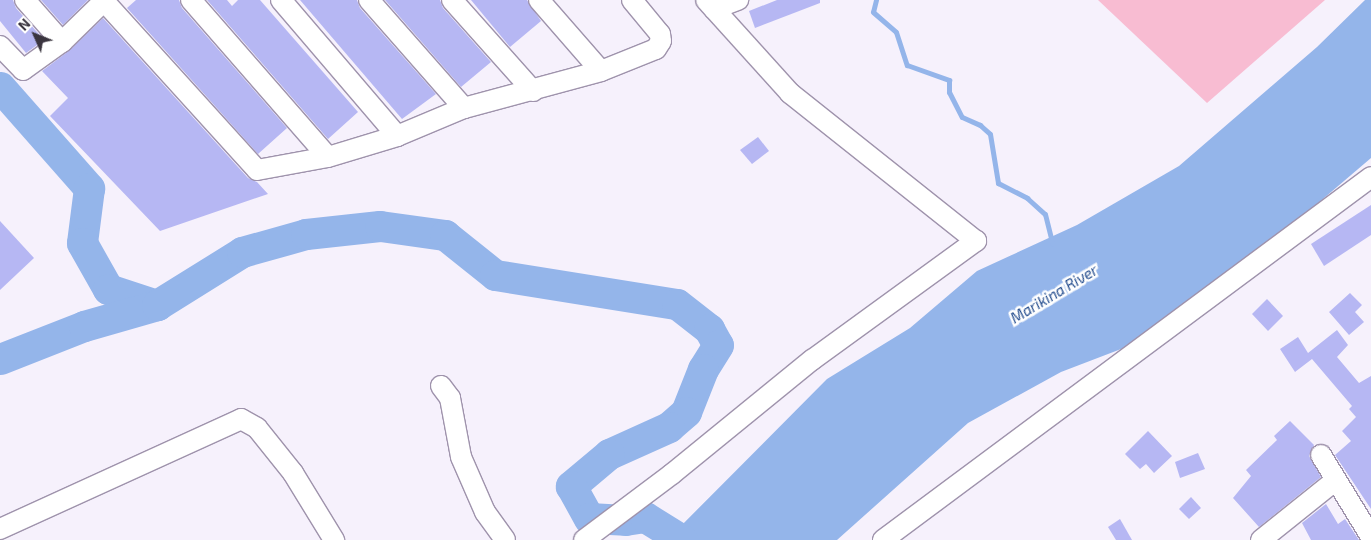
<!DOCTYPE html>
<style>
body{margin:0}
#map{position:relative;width:1371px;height:540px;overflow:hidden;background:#f6f1fc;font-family:"Exo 2",sans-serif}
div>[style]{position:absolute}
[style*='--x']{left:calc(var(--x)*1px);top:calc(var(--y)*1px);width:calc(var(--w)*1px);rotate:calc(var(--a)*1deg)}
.green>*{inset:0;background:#f8bcd2}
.water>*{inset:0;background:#94b5ea}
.stream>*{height:5px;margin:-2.5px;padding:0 2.5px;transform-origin:2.5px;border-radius:2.5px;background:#94b5ea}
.river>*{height:31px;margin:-15.5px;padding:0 15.5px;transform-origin:15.5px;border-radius:15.5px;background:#94b5ea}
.building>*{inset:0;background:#b6b7f3}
.roads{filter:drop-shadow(1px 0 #9f93ac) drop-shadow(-1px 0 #9f93ac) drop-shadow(0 1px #9f93ac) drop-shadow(0 -1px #9f93ac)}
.minor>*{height:20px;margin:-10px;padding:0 10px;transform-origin:10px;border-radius:10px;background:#fff}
span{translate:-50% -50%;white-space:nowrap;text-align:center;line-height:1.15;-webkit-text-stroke:5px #fff;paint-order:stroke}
.water-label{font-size:15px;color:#285090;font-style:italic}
.north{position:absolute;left:10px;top:10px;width:50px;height:50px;-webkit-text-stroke:4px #fff;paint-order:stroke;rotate:314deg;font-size:14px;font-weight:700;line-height:20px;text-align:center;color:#3a353f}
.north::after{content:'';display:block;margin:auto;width:18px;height:22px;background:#3a353f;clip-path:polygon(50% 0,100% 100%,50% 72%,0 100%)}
</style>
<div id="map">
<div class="green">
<div style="clip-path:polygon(1098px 0,1325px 0,1207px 103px)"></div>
</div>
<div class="water">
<div style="clip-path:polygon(1365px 0,1371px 0,1371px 158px,1244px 266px,1142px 341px,1061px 372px,968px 423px,837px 540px,667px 540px,827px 379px,910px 328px,977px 271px,1077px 225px,1179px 166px,1317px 47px)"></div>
</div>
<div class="stream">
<div style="--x:876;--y:0;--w:12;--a:104"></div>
<div style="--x:873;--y:12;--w:30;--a:41"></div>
<div style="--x:896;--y:32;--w:35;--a:72"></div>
<div style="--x:907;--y:65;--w:45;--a:19.7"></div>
<div style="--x:949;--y:80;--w:12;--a:90"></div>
<div style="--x:949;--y:92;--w:28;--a:63"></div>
<div style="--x:962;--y:117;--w:20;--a:24"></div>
<div style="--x:980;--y:125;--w:13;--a:42"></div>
<div style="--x:990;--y:134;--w:50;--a:80.7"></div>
<div style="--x:998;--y:183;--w:33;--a:27"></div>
<div style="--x:1027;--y:198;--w:24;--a:42"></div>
<div style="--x:1045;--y:214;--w:30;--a:76"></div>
</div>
<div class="river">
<div style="--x:0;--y:87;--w:135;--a:48.6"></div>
<div style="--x:89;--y:188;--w:55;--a:97.3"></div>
<div style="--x:82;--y:243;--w:53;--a:60.5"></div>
<div style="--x:108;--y:289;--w:52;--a:18.1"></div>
<div style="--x:0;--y:359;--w:90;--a:-21.4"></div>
<div style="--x:84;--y:326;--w:76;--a:-16"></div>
<div style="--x:157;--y:305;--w:100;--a:-31.9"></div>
<div style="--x:242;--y:252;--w:66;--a:-15.7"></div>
<div style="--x:306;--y:234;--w:74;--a:-6.2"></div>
<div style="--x:380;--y:226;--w:66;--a:7.9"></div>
<div style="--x:445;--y:235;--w:64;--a:38.7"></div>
<div style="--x:495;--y:275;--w:184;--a:9.1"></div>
<div style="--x:677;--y:304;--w:41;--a:38"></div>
<div style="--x:709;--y:329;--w:18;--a:61"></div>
<div style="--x:718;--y:345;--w:28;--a:122"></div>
<div style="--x:703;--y:369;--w:46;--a:111.6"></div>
<div style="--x:686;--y:412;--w:23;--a:139"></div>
<div style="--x:669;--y:427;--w:66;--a:155.8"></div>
<div style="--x:609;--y:454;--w:50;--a:139.9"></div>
<div style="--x:571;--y:486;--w:37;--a:61"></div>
<div style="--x:589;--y:518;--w:36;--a:3"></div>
<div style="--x:625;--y:520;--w:20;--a:-9"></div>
<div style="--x:645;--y:517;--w:44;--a:31.9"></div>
</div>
<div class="building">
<div style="clip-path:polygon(0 0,13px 0,16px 8px,44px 40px,26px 53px,0 21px)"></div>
<div style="clip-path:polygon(41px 0,88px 0,63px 25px)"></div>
<div style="clip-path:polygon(136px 0,179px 0,182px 8px,287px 128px,258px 154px,127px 8px)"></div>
<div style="clip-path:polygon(207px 0,227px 0,232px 6px,238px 0,260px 0,358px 112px,328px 139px)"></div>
<div style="clip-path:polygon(300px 0,357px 0,360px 8px,436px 94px,402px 119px)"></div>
<div style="clip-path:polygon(385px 0,440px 0,443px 8px,491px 62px,461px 87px)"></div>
<div style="clip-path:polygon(471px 0,527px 0,541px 21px,510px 47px)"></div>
<div style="clip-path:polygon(777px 0,820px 0,820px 3px,755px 28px,749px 11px)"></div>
<div style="clip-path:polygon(103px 18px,248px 178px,257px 182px,268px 194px,160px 231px,50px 116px,68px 98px,42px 71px,70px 50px)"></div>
<div style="clip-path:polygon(758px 137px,769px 151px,752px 164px,740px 150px)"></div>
<div style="clip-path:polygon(1371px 205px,1371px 235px,1324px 266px,1311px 244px)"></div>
<div style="clip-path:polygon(0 221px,34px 258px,0 290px)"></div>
<div style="clip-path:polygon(1350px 293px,1362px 305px,1355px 312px,1364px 322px,1349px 335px,1329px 312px)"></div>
<div style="clip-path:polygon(1267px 299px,1283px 316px,1268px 331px,1252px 314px)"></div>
<div style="clip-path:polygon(1337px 330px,1348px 345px,1337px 357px,1359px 383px,1371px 376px,1371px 509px,1335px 455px,1351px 441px,1342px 431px,1356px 417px,1349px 409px,1352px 406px,1312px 359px,1295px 372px,1280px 349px,1298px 337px,1308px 353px)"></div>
<div style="clip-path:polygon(1290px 421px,1314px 445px,1309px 456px,1321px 477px,1259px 527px,1233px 498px,1251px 476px,1246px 470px,1277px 440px,1274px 436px)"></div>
<div style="clip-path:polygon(1148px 431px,1172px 456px,1154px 473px,1146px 464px,1140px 469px,1125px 454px)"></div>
<div style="clip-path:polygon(1198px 453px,1205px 469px,1180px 478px,1175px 462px)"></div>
<div style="clip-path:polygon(1191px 497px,1201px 508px,1189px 519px,1179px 509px)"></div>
<div style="clip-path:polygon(1326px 504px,1338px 524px,1345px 519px,1359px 540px,1311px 540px,1302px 523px)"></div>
<div style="clip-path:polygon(1120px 519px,1132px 540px,1116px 540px,1108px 527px)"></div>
</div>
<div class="roads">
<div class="minor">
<div style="--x:25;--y:0;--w:56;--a:48.6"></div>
<div style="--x:103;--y:0;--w:229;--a:47.8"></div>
<div style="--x:257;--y:170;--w:72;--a:-10.4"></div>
<div style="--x:328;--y:157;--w:72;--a:-16.9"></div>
<div style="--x:397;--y:136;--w:73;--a:-22.7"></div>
<div style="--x:464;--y:108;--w:142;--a:-15.1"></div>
<div style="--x:601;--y:71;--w:59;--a:-21.8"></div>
<div style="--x:656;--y:49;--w:9;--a:-58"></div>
<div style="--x:661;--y:41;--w:7;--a:-98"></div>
<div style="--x:660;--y:34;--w:44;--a:-129.5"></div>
<div style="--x:191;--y:0;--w:208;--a:48.9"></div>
<div style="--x:281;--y:0;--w:179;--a:49.5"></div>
<div style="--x:369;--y:0;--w:144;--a:48.7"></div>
<div style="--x:452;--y:0;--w:122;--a:48.3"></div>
<div style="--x:539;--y:0;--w:94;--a:48.9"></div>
<div style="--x:714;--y:9;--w:26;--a:-21"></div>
<div style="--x:0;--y:46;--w:33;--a:46"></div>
<div style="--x:23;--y:70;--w:48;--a:-35.7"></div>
<div style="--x:62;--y:42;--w:60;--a:-44.3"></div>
<div style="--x:441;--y:386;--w:15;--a:53"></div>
<div style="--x:450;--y:398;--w:60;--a:79.4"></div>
<div style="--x:461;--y:457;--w:60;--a:66.4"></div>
<div style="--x:485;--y:512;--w:34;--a:54"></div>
<div style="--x:1321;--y:455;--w:96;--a:58.6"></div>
<div style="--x:0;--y:529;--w:265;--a:-24.5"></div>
<div style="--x:241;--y:419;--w:18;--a:29"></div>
<div style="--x:257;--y:428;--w:58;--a:51.3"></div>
<div style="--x:293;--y:473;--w:79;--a:58.5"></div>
<div style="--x:584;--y:540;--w:110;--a:-36.9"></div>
<div style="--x:672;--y:474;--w:181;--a:-39.2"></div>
<div style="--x:812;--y:360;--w:203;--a:-36"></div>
<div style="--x:976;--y:241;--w:238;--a:-141.5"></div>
<div style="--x:790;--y:93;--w:125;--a:-132.1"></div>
<div style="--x:883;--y:540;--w:608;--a:-36.64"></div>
<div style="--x:1261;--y:540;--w:96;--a:-38.7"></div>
</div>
</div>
<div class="water-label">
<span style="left:1054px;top:294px;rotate:-31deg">Marikina River</span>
</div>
<div class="north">N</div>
</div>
